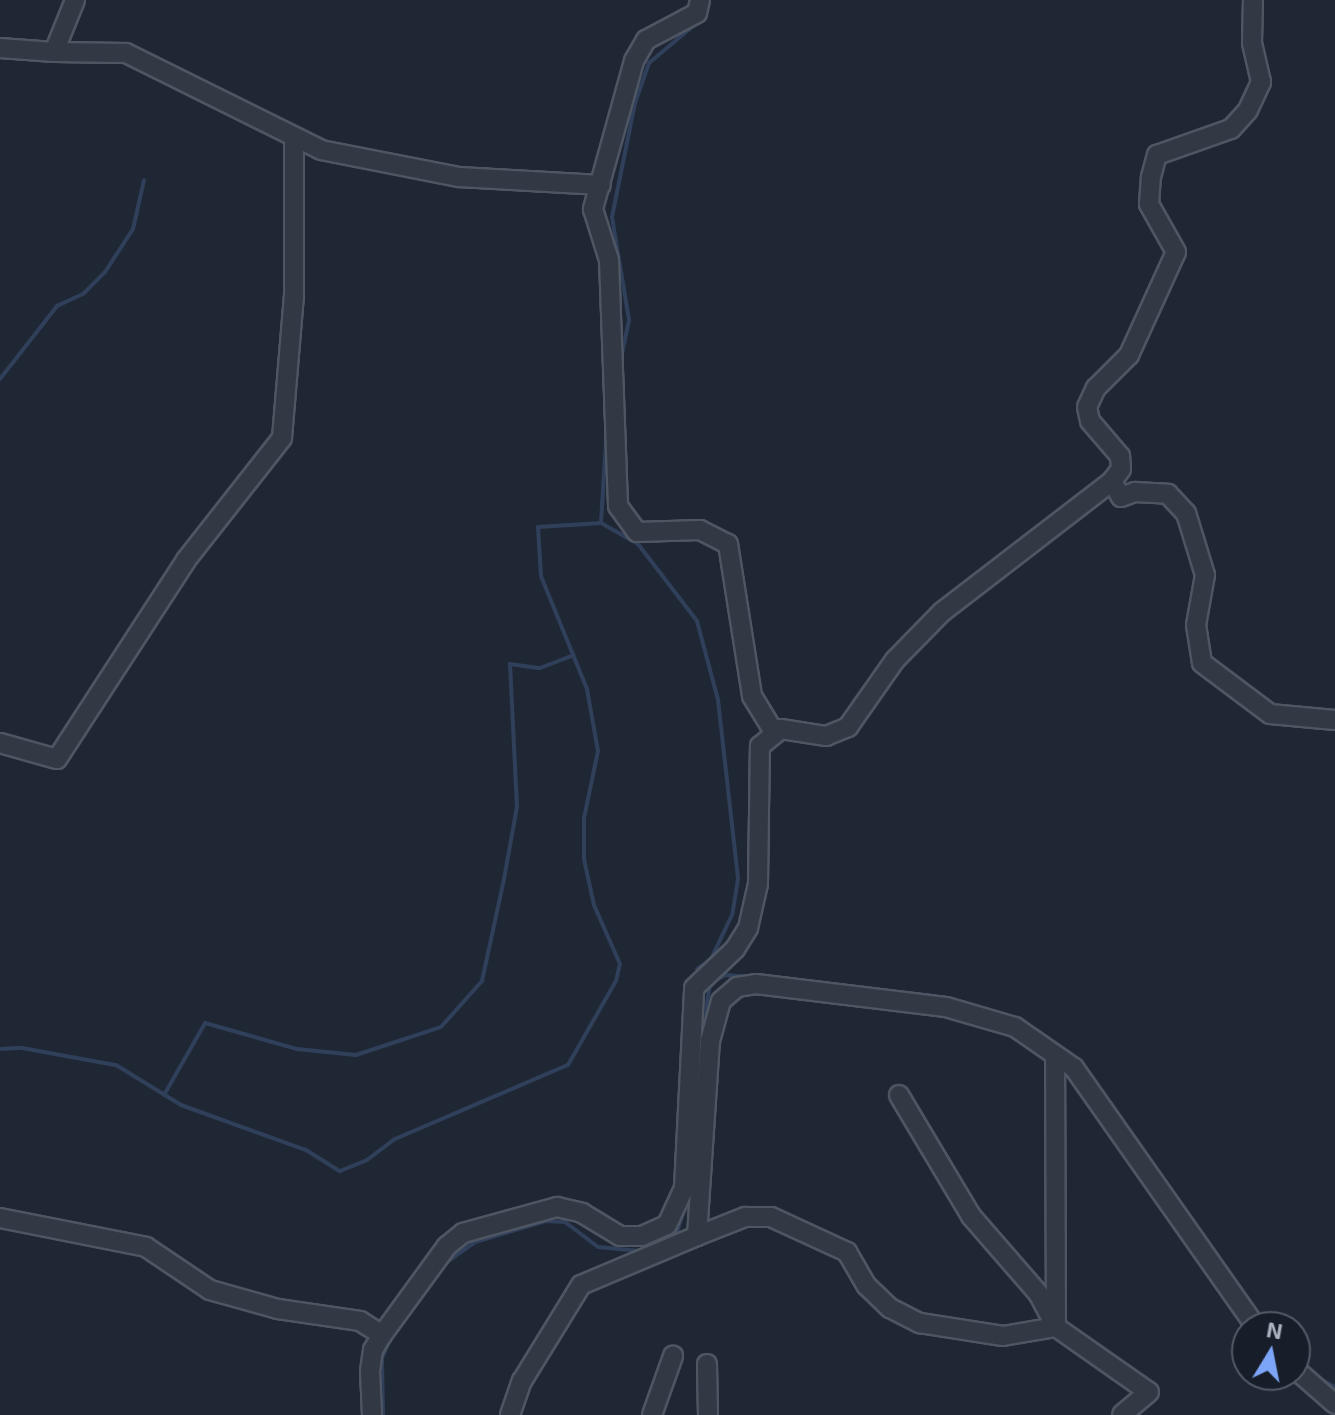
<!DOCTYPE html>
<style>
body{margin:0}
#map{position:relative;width:1335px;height:1415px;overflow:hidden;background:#1f2734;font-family:"Exo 2",sans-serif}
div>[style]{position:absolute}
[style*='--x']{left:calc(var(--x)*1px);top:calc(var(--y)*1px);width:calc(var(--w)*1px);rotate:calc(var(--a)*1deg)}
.stream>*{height:4px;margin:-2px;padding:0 2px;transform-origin:2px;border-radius:2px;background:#303f5a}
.roads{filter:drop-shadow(2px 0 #4f5663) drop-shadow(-2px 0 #4f5663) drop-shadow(0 2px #4f5663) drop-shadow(0 -2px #4f5663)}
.street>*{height:18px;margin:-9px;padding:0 9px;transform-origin:9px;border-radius:9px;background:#323945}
span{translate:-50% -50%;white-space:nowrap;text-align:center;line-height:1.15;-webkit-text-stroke:7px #181e29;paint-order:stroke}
.north{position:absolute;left:1231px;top:1311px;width:80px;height:80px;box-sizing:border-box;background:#181e29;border:2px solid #535a67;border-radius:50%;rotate:10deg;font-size:22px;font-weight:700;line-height:32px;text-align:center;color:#abb3c3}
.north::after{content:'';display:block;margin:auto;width:28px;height:36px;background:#7ca5f7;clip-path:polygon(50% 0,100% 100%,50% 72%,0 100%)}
</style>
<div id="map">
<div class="stream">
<div style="--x:1248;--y:67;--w:13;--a:77"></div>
<div style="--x:621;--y:358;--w:39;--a:-78"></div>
<div style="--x:629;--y:320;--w:104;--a:-99.4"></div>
<div style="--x:612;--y:217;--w:116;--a:-78.6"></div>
<div style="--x:635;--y:103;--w:42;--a:-70.7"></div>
<div style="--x:649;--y:63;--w:65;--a:-40"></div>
<div style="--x:0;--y:379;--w:93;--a:-52"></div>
<div style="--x:57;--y:306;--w:29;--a:-25"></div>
<div style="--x:83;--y:294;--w:31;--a:-45"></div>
<div style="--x:105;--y:272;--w:51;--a:-56.9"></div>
<div style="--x:133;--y:229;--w:50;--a:-77.3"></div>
<div style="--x:601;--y:523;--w:97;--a:-86.5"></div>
<div style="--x:822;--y:983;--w:112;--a:6.7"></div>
<div style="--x:968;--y:1004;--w:43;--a:17.6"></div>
<div style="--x:1038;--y:1033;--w:27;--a:36"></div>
<div style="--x:0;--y:1049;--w:22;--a:-3"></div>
<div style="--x:22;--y:1048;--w:96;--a:10.3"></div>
<div style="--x:116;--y:1065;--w:76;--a:31.6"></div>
<div style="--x:181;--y:1105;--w:133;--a:19.8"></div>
<div style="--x:306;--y:1150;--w:40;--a:32"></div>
<div style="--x:340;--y:1171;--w:29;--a:-22"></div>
<div style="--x:367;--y:1160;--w:35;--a:-37"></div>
<div style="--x:395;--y:1139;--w:188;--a:-23.2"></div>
<div style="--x:568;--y:1065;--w:97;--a:-60.3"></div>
<div style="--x:616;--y:981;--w:17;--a:-77"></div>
<div style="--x:620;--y:964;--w:64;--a:-113.8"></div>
<div style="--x:594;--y:905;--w:47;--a:-102.3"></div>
<div style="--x:584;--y:859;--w:41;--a:-90"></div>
<div style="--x:584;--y:818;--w:68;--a:-78.2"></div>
<div style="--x:598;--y:751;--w:63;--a:-100.1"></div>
<div style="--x:587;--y:689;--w:122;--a:-112.2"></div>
<div style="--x:541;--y:576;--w:49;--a:-93.5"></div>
<div style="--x:538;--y:527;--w:63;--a:-3.6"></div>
<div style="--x:601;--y:523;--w:43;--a:29.6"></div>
<div style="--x:638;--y:544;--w:97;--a:52.5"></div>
<div style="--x:697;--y:621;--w:82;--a:75.1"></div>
<div style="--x:718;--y:700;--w:180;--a:83.6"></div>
<div style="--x:738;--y:879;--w:36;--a:99"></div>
<div style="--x:732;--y:915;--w:49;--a:115.5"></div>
<div style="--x:711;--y:959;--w:17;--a:144"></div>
<div style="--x:700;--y:1051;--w:69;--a:-81.6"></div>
<div style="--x:710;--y:983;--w:18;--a:-27"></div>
<div style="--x:726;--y:975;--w:24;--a:5"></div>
<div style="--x:164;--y:1095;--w:83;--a:-60.3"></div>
<div style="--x:205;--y:1023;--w:96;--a:15.8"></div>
<div style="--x:297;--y:1049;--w:59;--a:5.8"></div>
<div style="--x:356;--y:1055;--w:89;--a:-18.2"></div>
<div style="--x:441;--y:1027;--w:62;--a:-48.3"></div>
<div style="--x:482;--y:981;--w:104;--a:-77.8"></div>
<div style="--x:504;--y:879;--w:73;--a:-79.8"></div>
<div style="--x:517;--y:807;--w:143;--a:-92.8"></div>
<div style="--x:510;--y:664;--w:30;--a:8"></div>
<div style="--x:540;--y:668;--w:36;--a:-21"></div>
<div style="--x:648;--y:1247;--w:33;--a:-27"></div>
<div style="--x:677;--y:1232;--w:29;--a:-72"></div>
<div style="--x:444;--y:1264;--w:38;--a:-35"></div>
<div style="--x:475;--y:1242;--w:74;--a:-16.5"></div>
<div style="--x:546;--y:1221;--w:19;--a:3"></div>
<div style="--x:565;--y:1222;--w:41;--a:37.1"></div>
<div style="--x:598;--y:1247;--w:42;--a:5.4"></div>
<div style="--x:1316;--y:1377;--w:21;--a:28"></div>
<div style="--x:383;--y:1415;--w:57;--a:-91"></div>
<div style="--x:382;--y:1358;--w:21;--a:-67"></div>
</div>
<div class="roads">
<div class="street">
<div style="--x:700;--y:0;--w:13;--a:103"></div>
<div style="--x:697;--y:13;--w:58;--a:152.1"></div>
<div style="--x:646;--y:40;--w:24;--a:120"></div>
<div style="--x:634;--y:61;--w:154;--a:105.5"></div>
<div style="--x:593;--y:209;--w:53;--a:72.6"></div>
<div style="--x:609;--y:260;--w:246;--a:87.9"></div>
<div style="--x:618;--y:506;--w:32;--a:54"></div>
<div style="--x:637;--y:532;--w:63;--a:-1.8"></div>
<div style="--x:700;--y:530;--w:31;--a:27"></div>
<div style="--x:728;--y:544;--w:154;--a:81"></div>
<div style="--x:752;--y:696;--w:42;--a:58.6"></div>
<div style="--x:0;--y:48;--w:54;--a:4.2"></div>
<div style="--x:54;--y:52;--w:56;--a:-68"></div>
<div style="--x:54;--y:52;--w:72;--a:0.8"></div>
<div style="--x:126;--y:53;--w:218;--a:26.4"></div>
<div style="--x:321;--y:150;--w:141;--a:11.1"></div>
<div style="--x:459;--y:177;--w:142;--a:3.2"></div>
<div style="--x:1112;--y:481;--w:18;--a:61"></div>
<div style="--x:1121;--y:497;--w:15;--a:-20"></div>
<div style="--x:1135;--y:492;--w:33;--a:3"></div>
<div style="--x:1168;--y:494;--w:26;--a:47"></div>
<div style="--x:1186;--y:513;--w:65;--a:73"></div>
<div style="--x:1205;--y:575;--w:51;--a:100.2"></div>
<div style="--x:1196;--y:625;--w:38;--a:81"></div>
<div style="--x:1202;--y:663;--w:85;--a:36.9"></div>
<div style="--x:1270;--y:714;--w:65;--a:5.3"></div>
<div style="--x:0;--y:743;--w:59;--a:15.7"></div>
<div style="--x:57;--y:759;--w:237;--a:-57"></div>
<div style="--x:186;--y:560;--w:155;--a:-51.8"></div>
<div style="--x:282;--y:438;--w:143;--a:-85.2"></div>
<div style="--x:294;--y:296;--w:158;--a:-90"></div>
<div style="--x:899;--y:1095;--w:141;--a:59.2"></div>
<div style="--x:971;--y:1216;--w:102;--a:49"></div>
<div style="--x:1038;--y:1293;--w:38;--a:62"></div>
<div style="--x:1056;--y:1327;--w:113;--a:35"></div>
<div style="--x:1149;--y:1392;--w:35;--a:140"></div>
<div style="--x:0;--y:1218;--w:149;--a:11.2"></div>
<div style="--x:146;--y:1247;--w:77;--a:33.9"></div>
<div style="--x:210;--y:1290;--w:71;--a:15.6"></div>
<div style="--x:278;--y:1309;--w:83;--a:8.3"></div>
<div style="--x:360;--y:1321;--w:26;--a:32"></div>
<div style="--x:382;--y:1335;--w:110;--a:-53.9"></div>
<div style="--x:447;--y:1246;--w:21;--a:-39"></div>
<div style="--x:463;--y:1233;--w:98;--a:-15.5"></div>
<div style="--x:557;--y:1207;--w:26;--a:13"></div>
<div style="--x:582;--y:1213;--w:44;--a:31.2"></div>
<div style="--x:620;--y:1236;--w:22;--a:0"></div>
<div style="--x:642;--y:1236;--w:27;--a:-24"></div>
<div style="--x:667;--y:1225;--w:41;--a:-65.3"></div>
<div style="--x:684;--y:1188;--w:200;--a:-87.1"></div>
<div style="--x:694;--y:988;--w:57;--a:-43.6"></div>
<div style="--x:735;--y:949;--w:25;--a:-58"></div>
<div style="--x:748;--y:928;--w:45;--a:-77.2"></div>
<div style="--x:758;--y:884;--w:138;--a:-89.2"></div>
<div style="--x:760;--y:746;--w:27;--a:-39"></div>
<div style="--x:781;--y:729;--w:46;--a:8.8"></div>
<div style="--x:826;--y:736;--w:24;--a:-22"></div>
<div style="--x:848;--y:727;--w:82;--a:-55"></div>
<div style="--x:895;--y:660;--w:67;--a:-45.6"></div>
<div style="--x:942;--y:612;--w:215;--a:-37.6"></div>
<div style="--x:1112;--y:481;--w:15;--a:-53"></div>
<div style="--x:1121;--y:469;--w:13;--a:-94"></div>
<div style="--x:1120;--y:456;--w:46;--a:-130.6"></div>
<div style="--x:1090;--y:421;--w:14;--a:-102"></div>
<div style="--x:1087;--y:407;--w:21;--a:-65"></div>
<div style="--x:1096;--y:388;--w:47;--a:-45"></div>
<div style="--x:1129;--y:355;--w:113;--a:-65.5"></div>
<div style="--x:1176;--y:252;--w:55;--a:-119.4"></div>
<div style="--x:1149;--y:204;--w:27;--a:-86"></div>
<div style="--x:1151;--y:177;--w:23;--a:-75"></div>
<div style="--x:1157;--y:155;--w:78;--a:-19.4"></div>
<div style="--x:1231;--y:129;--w:25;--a:-48"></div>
<div style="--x:1248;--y:110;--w:31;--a:-65"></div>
<div style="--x:1261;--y:82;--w:40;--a:-103"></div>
<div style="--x:1252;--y:43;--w:43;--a:-88.7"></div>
<div style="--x:697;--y:1236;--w:52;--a:-21.6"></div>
<div style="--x:745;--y:1217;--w:26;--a:0"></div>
<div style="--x:771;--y:1217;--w:84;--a:24.7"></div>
<div style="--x:847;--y:1252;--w:39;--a:60"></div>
<div style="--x:867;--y:1286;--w:32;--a:44"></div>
<div style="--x:890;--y:1308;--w:34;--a:27"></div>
<div style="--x:920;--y:1323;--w:84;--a:8.9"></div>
<div style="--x:1003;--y:1336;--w:54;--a:-9.6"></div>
<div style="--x:1056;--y:1327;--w:271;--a:-90.2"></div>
<div style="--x:707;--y:1364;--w:51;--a:88.9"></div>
<div style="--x:1295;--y:1369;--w:53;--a:41.2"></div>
<div style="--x:372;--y:1415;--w:44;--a:-92.6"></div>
<div style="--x:370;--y:1371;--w:21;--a:-82"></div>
<div style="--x:373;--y:1350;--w:17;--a:-59"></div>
<div style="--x:510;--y:1415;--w:36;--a:-71"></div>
<div style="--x:522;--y:1381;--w:113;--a:-58.4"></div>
<div style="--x:581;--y:1285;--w:126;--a:-22.9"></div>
<div style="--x:697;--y:1236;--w:195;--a:-86.2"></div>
<div style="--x:710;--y:1041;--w:41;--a:-74.6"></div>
<div style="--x:721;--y:1001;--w:21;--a:-41"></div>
<div style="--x:737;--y:987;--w:19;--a:-9"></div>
<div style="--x:756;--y:984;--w:191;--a:6.9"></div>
<div style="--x:946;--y:1007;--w:72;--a:16.2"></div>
<div style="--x:1015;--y:1027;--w:72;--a:34.8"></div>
<div style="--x:1074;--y:1068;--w:317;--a:54.9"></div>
<div style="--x:652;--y:1415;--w:63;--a:-70.4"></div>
</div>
</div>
<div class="north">N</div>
</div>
